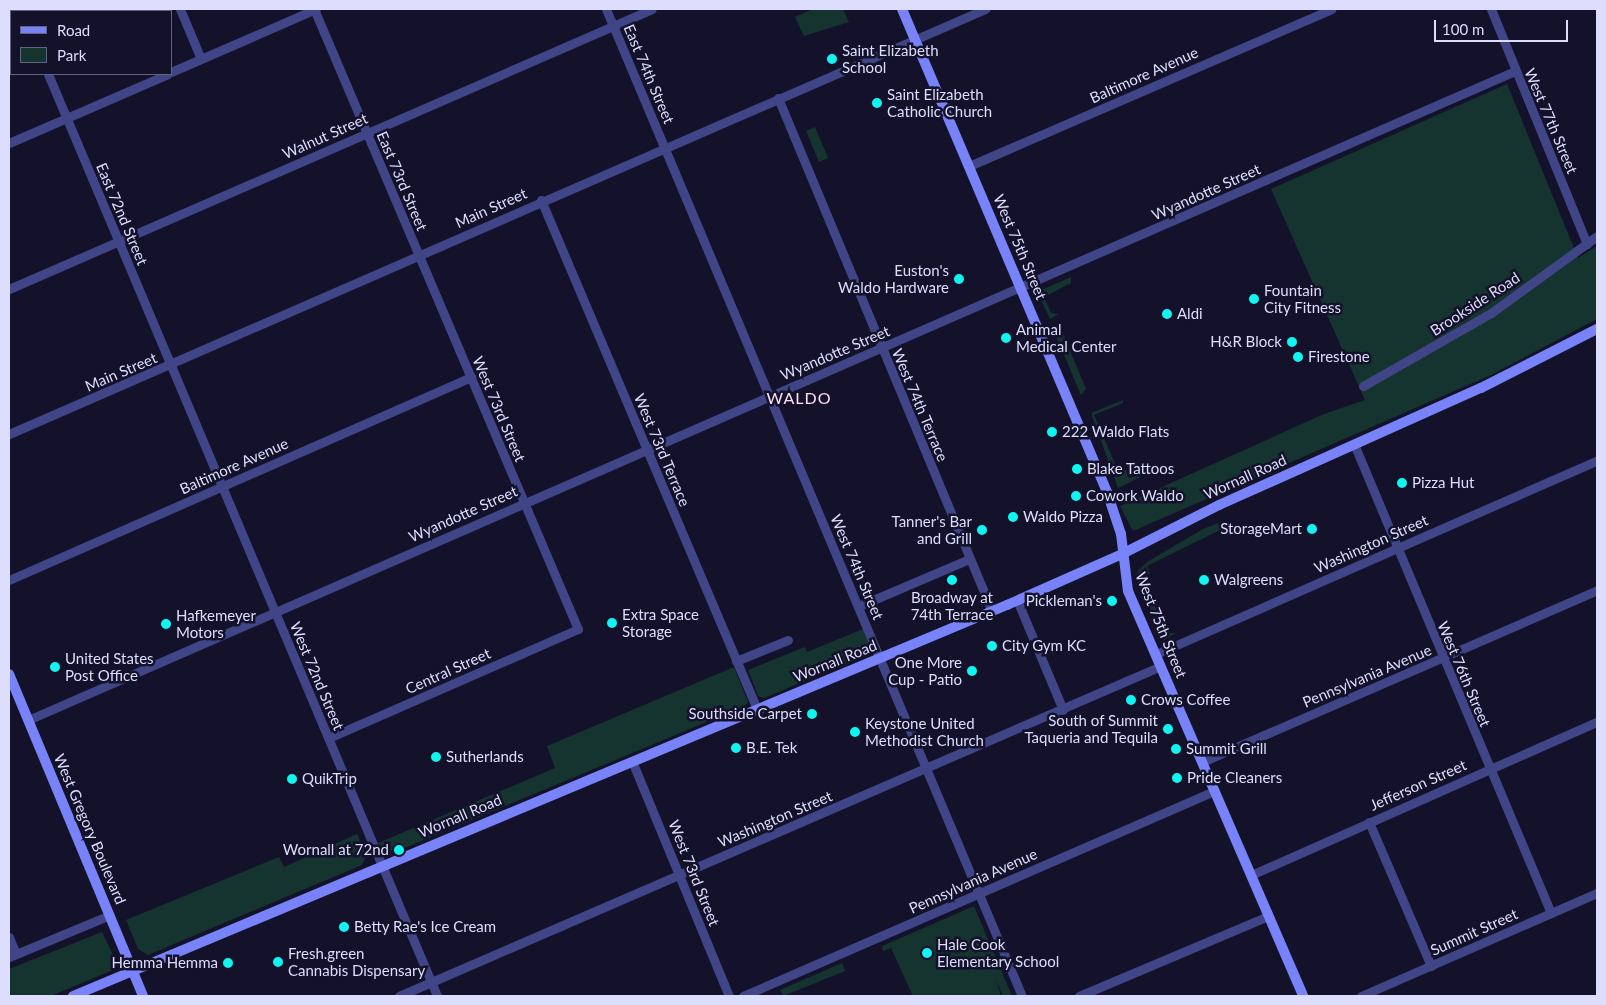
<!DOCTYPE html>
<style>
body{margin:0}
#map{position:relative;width:1606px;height:1005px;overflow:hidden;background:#14122a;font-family:Lato,sans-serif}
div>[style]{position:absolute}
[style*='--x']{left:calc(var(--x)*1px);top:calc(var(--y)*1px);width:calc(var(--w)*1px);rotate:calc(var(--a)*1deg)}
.green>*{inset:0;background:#15342f}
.street>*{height:9px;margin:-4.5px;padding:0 4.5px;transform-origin:4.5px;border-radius:4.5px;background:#3f4587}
.secondary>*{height:10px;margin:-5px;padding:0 5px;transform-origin:5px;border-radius:5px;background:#7883f9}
.dots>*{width:14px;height:14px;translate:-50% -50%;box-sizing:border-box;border:2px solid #14122a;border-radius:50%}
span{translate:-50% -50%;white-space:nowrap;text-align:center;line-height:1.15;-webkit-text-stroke:5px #14122a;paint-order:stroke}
.poi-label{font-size:15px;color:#ddddfe}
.left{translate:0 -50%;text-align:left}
.right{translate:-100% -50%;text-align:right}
.street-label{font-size:15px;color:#ddddfe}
.neighbourhood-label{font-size:16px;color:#fedff6;letter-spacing:1px}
.frame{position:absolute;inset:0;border:10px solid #ddddfe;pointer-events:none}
.legend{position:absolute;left:10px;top:10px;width:162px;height:65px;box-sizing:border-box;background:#14122a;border:1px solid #64637f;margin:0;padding:6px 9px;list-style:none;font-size:15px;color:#ddddfe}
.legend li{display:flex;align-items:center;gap:10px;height:25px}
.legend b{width:25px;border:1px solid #64637f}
.scale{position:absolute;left:1434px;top:20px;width:134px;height:22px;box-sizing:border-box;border:2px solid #ddddfe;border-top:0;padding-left:6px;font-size:15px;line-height:18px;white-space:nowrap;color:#ddddfe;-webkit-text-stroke:4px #14122a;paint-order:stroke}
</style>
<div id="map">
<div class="green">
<div style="clip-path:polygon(813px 9px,843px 9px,849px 22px,804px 36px,795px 17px)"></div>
<div style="clip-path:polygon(1507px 84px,1578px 258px,1597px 246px,1597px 319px,1491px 375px,1133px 531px,1120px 506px,1324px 414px,1365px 400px,1271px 189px)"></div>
<div style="clip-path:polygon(815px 127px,828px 158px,819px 162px,806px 131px)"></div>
<div style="clip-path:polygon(1071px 277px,1071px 283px,1044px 297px,1051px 313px,1059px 314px,1050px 319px,1037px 292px)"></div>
<div style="clip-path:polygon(1061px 329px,1086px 389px,1081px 395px,1056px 336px,1055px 332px)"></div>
<div style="clip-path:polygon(1123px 400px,1123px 403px,1094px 415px,1117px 468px,1124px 467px,1129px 478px,1153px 471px,1118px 488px,1091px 413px)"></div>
<div style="clip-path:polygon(1219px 523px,1220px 530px,1147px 566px,1150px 573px,1142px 578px,1167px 633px,1176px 633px,1164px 640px,1137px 578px,1138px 571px,1147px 562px,1203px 529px)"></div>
<div style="clip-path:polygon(863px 629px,871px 648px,870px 654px,764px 698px,758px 696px,748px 670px,805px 647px,807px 652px)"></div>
<div style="clip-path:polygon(734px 667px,748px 702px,745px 706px,395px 852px,380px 847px,378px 843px,555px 768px,547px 746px)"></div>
<div style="clip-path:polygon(357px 834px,366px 855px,362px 865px,148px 955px,138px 949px,126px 920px,279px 857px,284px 867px)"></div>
<div style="clip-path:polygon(974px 906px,1012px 996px,1003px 996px,996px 980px,1001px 996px,913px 996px,891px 948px,883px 951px,882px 946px)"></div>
<div style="clip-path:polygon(102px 932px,116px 961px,113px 970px,51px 996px,9px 996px,9px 969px)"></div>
<div style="clip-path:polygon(842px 963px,845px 971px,783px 996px,780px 990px)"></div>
</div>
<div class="street">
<div style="--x:22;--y:9;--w:2;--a:63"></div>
<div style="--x:180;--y:9;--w:54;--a:67.2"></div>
<div style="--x:314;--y:9;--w:674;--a:66.94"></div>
<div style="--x:578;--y:629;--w:272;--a:156.4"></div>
<div style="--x:606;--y:9;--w:1071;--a:67.15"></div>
<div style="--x:1491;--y:9;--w:254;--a:67.8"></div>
<div style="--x:171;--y:72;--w:158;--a:-23.5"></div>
<div style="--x:48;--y:74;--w:1001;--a:67.12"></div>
<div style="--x:778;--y:98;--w:556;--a:67.36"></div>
<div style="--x:9;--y:143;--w:173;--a:-23.5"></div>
<div style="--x:969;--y:166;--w:395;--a:-23.4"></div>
<div style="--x:541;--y:200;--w:553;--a:67.01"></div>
<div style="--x:9;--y:289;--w:701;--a:-23.53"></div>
<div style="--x:1363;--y:386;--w:147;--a:-29.7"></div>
<div style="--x:1491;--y:313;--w:131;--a:-36"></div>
<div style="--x:9;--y:434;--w:1065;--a:-23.53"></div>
<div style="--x:1354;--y:444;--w:509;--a:67.22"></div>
<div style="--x:9;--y:580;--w:505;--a:-23.72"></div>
<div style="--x:1017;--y:600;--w:119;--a:67.3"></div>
<div style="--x:859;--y:606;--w:120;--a:-23.1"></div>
<div style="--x:1156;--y:654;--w:482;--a:-23.7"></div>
<div style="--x:736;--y:661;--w:56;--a:-22"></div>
<div style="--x:28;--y:720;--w:1622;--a:-23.58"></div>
<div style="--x:632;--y:761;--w:254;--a:67.6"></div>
<div style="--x:1202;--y:762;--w:431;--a:-23.5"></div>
<div style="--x:1369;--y:822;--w:157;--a:66.7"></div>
<div style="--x:1251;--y:875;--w:378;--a:-23.9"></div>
<div style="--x:9;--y:937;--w:18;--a:68"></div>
<div style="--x:9;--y:957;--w:109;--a:-22.6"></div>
<div style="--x:399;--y:996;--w:830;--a:-23.42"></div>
<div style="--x:743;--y:996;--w:514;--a:-23.52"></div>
<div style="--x:1079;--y:996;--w:205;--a:-22.9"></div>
<div style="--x:1361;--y:996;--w:257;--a:-23.6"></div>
</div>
<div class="secondary">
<div style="--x:902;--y:9;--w:525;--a:67"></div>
<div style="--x:1107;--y:492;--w:44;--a:71.6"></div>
<div style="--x:1121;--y:534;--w:57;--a:83"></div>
<div style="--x:1128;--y:591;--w:441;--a:66.6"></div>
<div style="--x:9;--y:674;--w:349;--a:67.4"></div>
<div style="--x:73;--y:996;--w:1013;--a:-22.72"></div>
<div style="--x:1007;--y:605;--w:126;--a:-23.9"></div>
<div style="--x:1122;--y:554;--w:109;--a:-26.8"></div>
<div style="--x:1219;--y:505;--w:287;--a:-24.1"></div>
<div style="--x:1481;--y:388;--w:130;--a:-27"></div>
</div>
<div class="dots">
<div style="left:832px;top:59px;background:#11f5f2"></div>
<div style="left:877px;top:103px;background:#11f5f2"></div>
<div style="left:959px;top:279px;background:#11f5f2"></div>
<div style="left:1254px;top:299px;background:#11f5f2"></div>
<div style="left:1167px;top:314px;background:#11f5f2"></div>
<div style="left:1006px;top:338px;background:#11f5f2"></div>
<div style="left:1292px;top:342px;background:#11f5f2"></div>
<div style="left:1298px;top:357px;background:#11f5f2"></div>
<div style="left:1052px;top:432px;background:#11f5f2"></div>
<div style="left:1077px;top:469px;background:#11f5f2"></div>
<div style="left:1402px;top:483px;background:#11f5f2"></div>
<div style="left:1076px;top:496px;background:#11f5f2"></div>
<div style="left:1013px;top:517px;background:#11f5f2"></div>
<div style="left:1312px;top:529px;background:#11f5f2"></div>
<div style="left:982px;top:530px;background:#11f5f2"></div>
<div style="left:952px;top:580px;background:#11f5f2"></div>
<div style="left:1204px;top:580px;background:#11f5f2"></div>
<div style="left:1112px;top:601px;background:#11f5f2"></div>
<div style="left:612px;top:623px;background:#11f5f2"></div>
<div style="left:166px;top:624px;background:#11f5f2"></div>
<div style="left:992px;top:646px;background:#11f5f2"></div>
<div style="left:55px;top:667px;background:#11f5f2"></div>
<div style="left:972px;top:671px;background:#11f5f2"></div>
<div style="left:1131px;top:700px;background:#11f5f2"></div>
<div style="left:812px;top:714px;background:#11f5f2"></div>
<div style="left:1168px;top:729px;background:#11f5f2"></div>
<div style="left:855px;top:732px;background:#11f5f2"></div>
<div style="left:736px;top:748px;background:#11f5f2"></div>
<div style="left:1176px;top:749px;background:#11f5f2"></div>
<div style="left:436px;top:757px;background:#11f5f2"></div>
<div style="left:1177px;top:778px;background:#11f5f2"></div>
<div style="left:292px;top:779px;background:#11f5f2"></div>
<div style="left:399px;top:850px;background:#11f5f2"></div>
<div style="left:344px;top:927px;background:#11f5f2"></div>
<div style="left:927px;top:953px;background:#11f5f2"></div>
<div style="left:278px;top:962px;background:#11f5f2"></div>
<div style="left:228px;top:963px;background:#11f5f2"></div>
</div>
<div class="poi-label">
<span class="left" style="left:842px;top:59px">Saint Elizabeth<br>School</span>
<span class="left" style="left:887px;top:103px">Saint Elizabeth<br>Catholic Church</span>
<span class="right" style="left:949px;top:279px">Euston's<br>Waldo Hardware</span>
<span class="left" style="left:1264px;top:299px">Fountain<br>City Fitness</span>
<span class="left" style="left:1177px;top:314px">Aldi</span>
<span class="left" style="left:1016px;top:338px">Animal<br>Medical Center</span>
<span class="right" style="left:1282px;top:342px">H&amp;R Block</span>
<span class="left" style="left:1308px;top:357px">Firestone</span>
<span class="left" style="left:1062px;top:432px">222 Waldo Flats</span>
<span class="left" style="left:1087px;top:469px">Blake Tattoos</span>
<span class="left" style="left:1412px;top:483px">Pizza Hut</span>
<span class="left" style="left:1086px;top:496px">Cowork Waldo</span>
<span class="left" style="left:1023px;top:517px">Waldo Pizza</span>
<span class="right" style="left:972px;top:530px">Tanner's Bar<br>and Grill</span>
<span class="right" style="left:1302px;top:529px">StorageMart</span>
<span class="left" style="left:1214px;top:580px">Walgreens</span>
<span style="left:952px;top:606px">Broadway at<br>74th Terrace</span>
<span class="right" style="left:1102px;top:601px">Pickleman's</span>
<span class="left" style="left:622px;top:623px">Extra Space<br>Storage</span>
<span class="left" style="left:176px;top:624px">Hafkemeyer<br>Motors</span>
<span class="left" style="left:1002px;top:646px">City Gym KC</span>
<span class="left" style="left:65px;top:667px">United States<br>Post Office</span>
<span class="right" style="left:962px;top:671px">One More<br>Cup - Patio</span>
<span class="left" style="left:1141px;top:700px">Crows Coffee</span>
<span class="right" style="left:802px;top:714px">Southside Carpet</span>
<span class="right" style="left:1158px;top:729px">South of Summit<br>Taqueria and Tequila</span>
<span class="left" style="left:865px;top:732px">Keystone United<br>Methodist Church</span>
<span class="left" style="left:746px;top:748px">B.E. Tek</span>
<span class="left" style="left:1186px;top:749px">Summit Grill</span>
<span class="left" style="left:446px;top:757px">Sutherlands</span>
<span class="left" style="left:1187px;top:778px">Pride Cleaners</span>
<span class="left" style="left:302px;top:779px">QuikTrip</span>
<span class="right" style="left:389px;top:850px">Wornall at 72nd</span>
<span class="left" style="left:354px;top:927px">Betty Rae's Ice Cream</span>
<span class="left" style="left:937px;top:953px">Hale Cook<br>Elementary School</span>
<span class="left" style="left:288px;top:962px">Fresh.green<br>Cannabis Dispensary</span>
<span class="right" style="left:218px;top:963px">Hemma Hemma</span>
</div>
<div class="street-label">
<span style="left:649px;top:74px;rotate:67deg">East 74th Street</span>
<span style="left:1144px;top:75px;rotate:-24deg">Baltimore Avenue</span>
<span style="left:1551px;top:121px;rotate:67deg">West 77th Street</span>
<span style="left:325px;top:136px;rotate:-24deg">Walnut Street</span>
<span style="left:402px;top:181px;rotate:67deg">East 73rd Street</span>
<span style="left:1206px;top:192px;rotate:-24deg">Wyandotte Street</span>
<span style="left:491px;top:208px;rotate:-24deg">Main Street</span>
<span style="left:122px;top:214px;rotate:67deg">East 72nd Street</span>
<span style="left:1020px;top:247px;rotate:67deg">West 75th Street</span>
<span style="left:1475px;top:304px;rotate:-33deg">Brookside Road</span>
<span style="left:835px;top:353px;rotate:-23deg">Wyandotte Street</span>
<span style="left:121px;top:372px;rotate:-23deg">Main Street</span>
<span style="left:920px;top:405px;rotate:67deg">West 74th Terrace</span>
<span style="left:499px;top:409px;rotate:67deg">West 73rd Street</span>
<span style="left:662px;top:450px;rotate:67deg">West 73rd Terrace</span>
<span style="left:234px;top:466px;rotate:-24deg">Baltimore Avenue</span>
<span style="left:1245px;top:477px;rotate:-24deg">Wornall Road</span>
<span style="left:463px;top:514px;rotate:-24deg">Wyandotte Street</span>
<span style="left:1371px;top:544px;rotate:-24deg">Washington Street</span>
<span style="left:857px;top:567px;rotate:67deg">West 74th Street</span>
<span style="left:1161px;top:625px;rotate:68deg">West 75th Street</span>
<span style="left:835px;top:661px;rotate:-22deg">Wornall Road</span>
<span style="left:448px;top:671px;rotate:-24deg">Central Street</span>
<span style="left:1464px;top:674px;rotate:67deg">West 76th Street</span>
<span style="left:317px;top:676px;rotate:67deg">West 72nd Street</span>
<span style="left:1367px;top:676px;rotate:-23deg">Pennsylvania Avenue</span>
<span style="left:1418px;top:785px;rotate:-24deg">Jefferson Street</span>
<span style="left:460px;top:816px;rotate:-23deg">Wornall Road</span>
<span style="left:775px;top:819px;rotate:-23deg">Washington Street</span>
<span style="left:90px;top:829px;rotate:67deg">West Gregory Boulevard</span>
<span style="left:694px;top:873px;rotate:68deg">West 73rd Street</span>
<span style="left:973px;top:881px;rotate:-24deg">Pennsylvania Avenue</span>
<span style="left:1474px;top:932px;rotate:-24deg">Summit Street</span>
</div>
<div class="neighbourhood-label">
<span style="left:799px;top:398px">WALDO</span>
</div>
<div class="frame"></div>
<ul class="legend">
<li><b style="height:6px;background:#7883f9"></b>Road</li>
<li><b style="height:14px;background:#15342f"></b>Park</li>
</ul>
<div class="scale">100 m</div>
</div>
